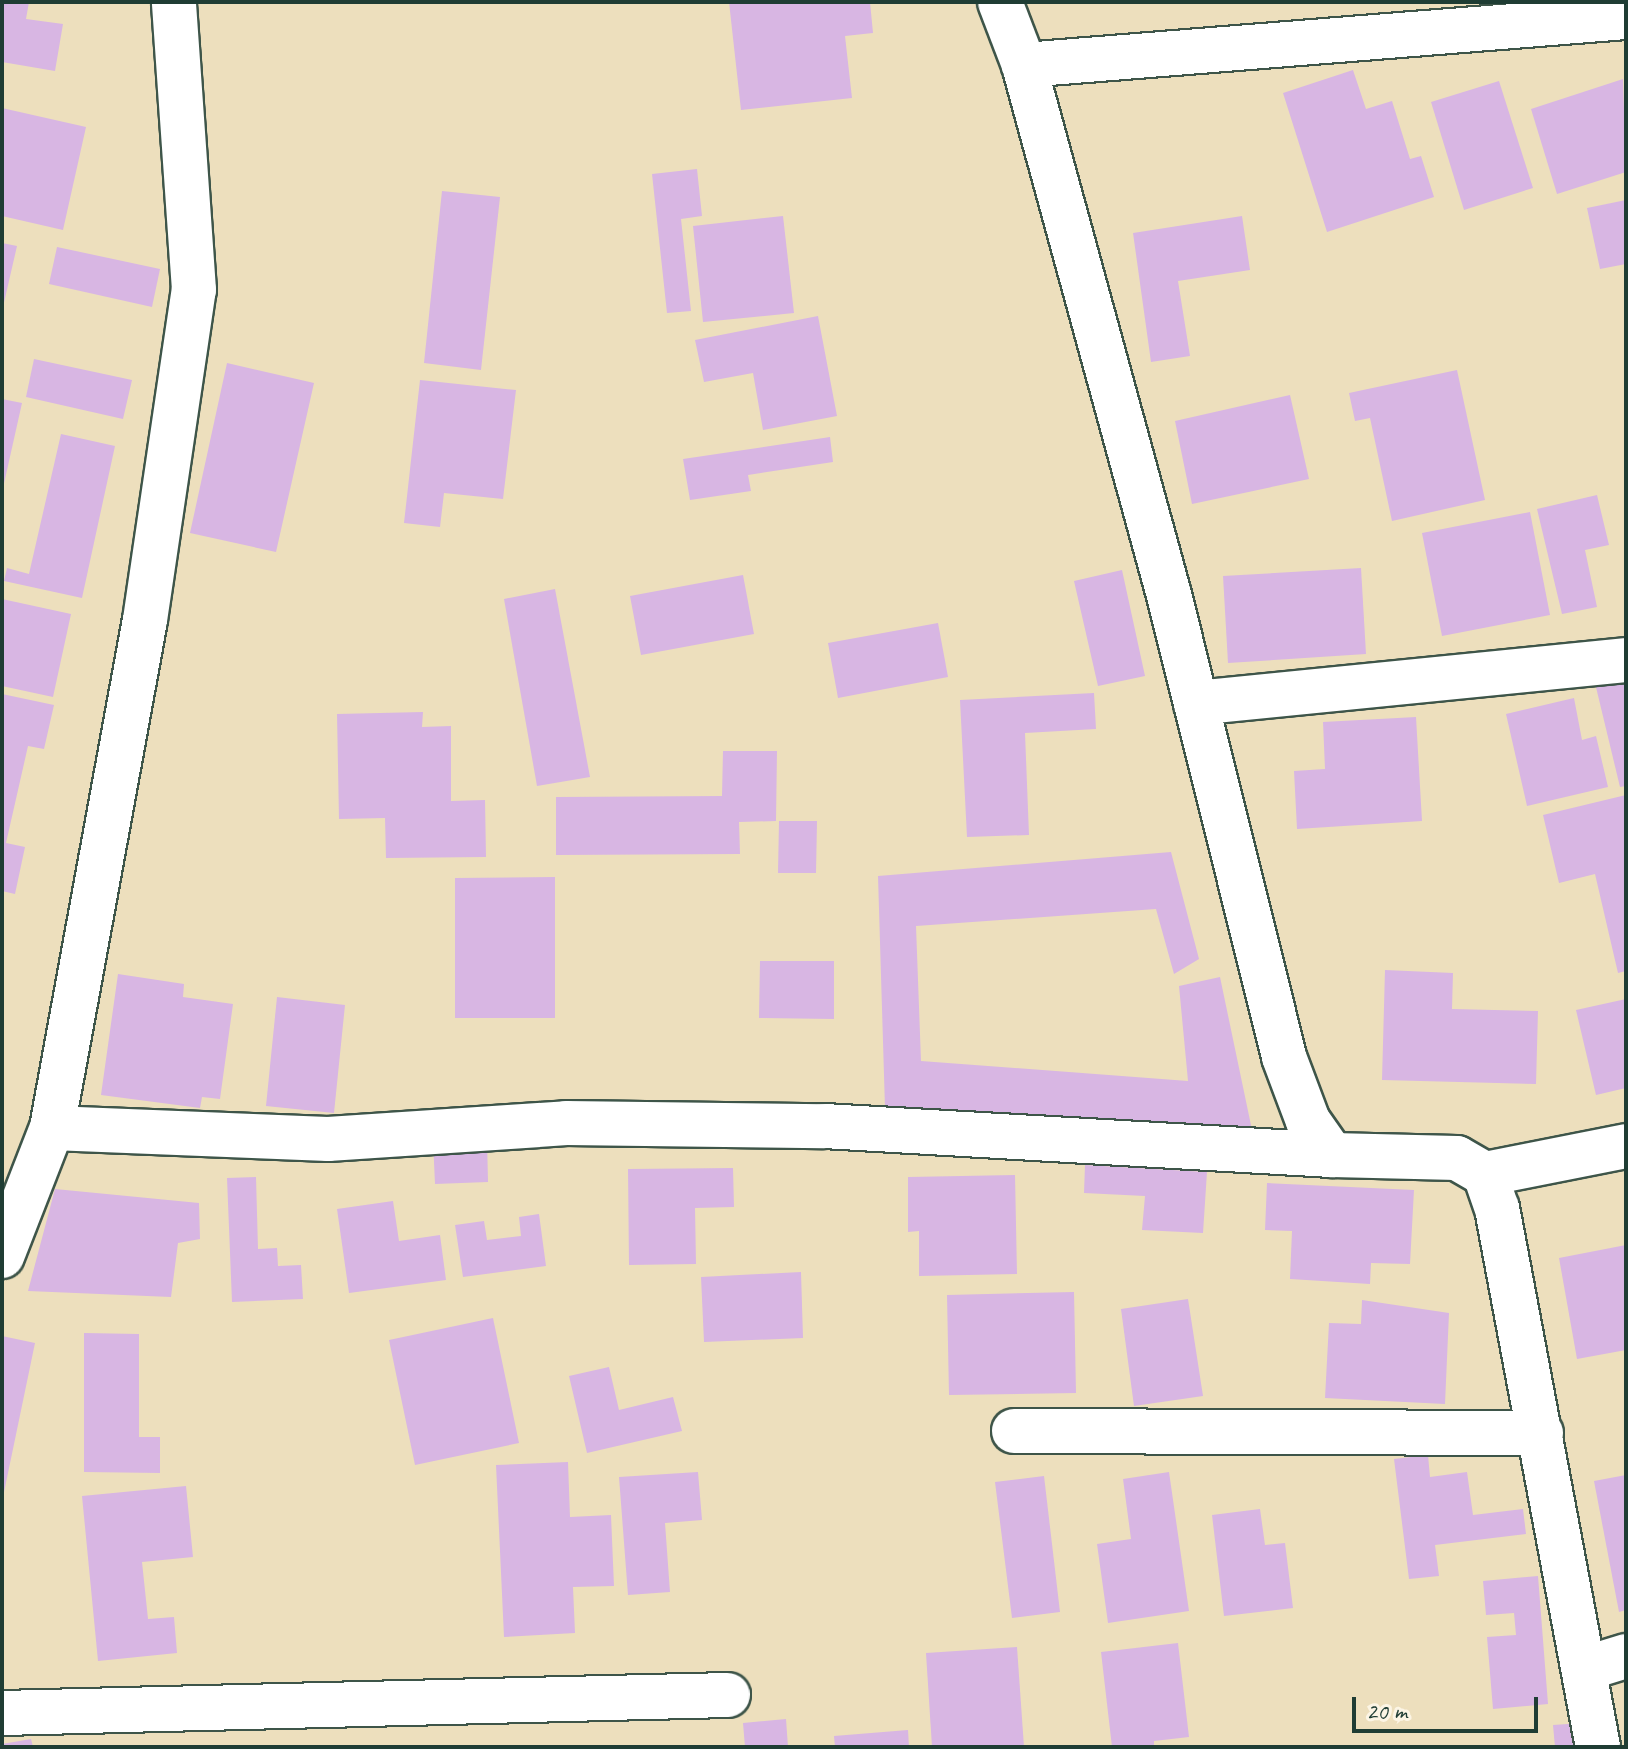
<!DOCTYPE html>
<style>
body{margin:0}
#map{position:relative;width:1628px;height:1749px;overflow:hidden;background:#eddfbd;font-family:Caveat,sans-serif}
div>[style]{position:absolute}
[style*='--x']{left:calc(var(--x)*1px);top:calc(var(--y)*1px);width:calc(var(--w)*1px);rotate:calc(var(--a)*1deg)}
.building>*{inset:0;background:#d8b6e3}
.roads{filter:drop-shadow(2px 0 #3e5549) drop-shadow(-2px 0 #3e5549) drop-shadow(0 2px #3e5549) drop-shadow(0 -2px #3e5549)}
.minor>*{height:44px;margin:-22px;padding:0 22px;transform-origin:22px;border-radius:22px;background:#fff}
span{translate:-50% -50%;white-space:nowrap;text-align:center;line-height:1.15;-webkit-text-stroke:8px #fcf5e5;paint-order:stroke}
.frame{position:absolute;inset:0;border:4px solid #1f3d34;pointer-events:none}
.scale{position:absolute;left:1352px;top:1697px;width:186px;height:36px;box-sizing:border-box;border:4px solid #1f3d34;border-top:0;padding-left:10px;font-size:24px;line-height:28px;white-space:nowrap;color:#1f3d34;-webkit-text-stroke:6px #fcf5e5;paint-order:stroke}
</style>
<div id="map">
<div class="building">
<div style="clip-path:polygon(2px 2px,29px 2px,26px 19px,63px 24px,55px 71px,2px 62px)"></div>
<div style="clip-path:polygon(729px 2px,870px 2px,873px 33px,845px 36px,852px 98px,741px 110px)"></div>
<div style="clip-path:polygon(1353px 70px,1366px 109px,1392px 101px,1410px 159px,1421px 156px,1434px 197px,1327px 232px,1283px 93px)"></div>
<div style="clip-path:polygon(1623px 79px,1626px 172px,1557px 194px,1531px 109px)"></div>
<div style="clip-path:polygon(1499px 81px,1533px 188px,1464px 210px,1431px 102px)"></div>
<div style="clip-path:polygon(2px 108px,86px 127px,63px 230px,2px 216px)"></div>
<div style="clip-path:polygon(697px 169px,702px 216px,681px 219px,691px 311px,667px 313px,652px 174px)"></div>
<div style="clip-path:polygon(442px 191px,500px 197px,481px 370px,424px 363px)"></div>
<div style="clip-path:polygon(1626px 200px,1626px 264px,1600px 269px,1587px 208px)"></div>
<div style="clip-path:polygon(783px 216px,794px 313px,703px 322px,693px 226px)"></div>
<div style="clip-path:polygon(1242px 216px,1250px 270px,1178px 281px,1190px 356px,1151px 362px,1133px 233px)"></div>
<div style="clip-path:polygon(2px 243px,17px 246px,3px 307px,2px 307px)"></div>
<div style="clip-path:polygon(57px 247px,160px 269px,152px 307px,49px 284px)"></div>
<div style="clip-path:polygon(818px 316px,837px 416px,763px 430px,753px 373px,704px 382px,695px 340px)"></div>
<div style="clip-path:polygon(34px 359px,132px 380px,123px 419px,26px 397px)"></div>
<div style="clip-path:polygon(227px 363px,314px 383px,276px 552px,190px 533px)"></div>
<div style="clip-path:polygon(1457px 370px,1485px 500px,1392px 521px,1370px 418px,1355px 421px,1349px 393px)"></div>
<div style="clip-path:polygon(420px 380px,516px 390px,503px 499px,444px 493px,440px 527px,404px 523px)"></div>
<div style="clip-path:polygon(1290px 395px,1309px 479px,1192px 504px,1175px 421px)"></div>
<div style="clip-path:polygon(2px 399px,22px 403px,3px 488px,2px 487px)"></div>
<div style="clip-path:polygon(61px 434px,115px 446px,82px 598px,4px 581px,7px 568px,29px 574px)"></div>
<div style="clip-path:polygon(830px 437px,833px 462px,748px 475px,751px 491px,690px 500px,683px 459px)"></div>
<div style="clip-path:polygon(1597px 495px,1609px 545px,1585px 550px,1597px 607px,1562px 614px,1537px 509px)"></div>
<div style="clip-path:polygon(1530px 512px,1550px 615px,1442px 636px,1422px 533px)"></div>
<div style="clip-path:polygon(1361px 568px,1366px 654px,1228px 663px,1223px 576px)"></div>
<div style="clip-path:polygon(1122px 570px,1145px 676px,1098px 686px,1074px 581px)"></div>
<div style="clip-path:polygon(743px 575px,754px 634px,641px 655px,630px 596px)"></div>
<div style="clip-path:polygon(555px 589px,590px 777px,537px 786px,504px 599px)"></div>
<div style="clip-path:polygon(2px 599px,71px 614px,53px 697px,2px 686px)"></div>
<div style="clip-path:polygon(938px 623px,948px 677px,838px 698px,828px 643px)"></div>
<div style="clip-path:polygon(1626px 678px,1626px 786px,1620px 787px,1595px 683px)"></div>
<div style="clip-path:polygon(1094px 693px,1096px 729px,1025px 733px,1029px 835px,967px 837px,960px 700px)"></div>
<div style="clip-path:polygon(2px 694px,54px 705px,44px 749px,28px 746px,6px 843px,25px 847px,15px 894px,2px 891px)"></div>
<div style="clip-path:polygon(1574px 698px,1582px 740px,1596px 736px,1608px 787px,1527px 806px,1506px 714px)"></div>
<div style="clip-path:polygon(423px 712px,422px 727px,451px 726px,451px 801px,485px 800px,486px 857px,386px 858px,385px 818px,339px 819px,337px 714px)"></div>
<div style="clip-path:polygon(1416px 717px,1422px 821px,1297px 829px,1294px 771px,1325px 769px,1323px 722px)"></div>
<div style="clip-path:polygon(723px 751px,777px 751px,776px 821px,739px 822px,740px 854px,556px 855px,556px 797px,722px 796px)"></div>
<div style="clip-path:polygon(1626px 795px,1626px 971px,1618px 973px,1595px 874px,1559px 883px,1543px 815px)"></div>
<div style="clip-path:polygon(779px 821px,817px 821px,816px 873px,778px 873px)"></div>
<div style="clip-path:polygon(1171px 852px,1199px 959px,1174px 974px,1156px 909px,916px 926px,921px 1061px,1188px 1081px,1179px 986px,1220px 977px,1252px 1130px,885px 1108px,878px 876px)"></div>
<div style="clip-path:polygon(555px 877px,555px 1018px,455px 1018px,455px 878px)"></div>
<div style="clip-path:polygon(760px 961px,834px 961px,834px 1019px,759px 1018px)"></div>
<div style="clip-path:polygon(1385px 970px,1453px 973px,1452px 1009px,1538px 1011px,1536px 1084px,1382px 1080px)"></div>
<div style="clip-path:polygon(118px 974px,184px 984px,183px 997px,233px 1004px,220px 1099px,202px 1097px,200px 1108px,101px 1095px)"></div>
<div style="clip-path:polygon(277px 997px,345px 1005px,334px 1113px,266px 1106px)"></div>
<div style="clip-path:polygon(1626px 999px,1626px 1088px,1596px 1095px,1576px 1010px)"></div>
<div style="clip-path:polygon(487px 1139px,488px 1182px,435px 1184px,433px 1140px)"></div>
<div style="clip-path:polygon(1085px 1165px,1207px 1172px,1203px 1233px,1142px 1230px,1145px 1196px,1084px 1193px)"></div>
<div style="clip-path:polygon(733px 1168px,734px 1207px,695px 1208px,696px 1264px,629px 1265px,628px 1169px)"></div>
<div style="clip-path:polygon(1015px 1175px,1017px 1274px,919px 1276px,919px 1231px,908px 1232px,908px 1177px)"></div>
<div style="clip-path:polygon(256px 1177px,258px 1249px,277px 1248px,278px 1266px,301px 1265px,303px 1299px,232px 1302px,227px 1178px)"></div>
<div style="clip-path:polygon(1267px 1183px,1414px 1190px,1410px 1264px,1371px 1263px,1370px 1284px,1290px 1279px,1292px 1231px,1265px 1230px)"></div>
<div style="clip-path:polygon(55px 1189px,199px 1203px,200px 1239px,178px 1243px,171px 1297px,28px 1291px)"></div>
<div style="clip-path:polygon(393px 1201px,399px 1241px,440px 1235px,446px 1280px,349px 1293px,337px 1209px)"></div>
<div style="clip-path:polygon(539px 1214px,546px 1266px,463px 1277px,455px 1225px,484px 1221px,487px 1240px,521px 1236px,519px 1217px)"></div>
<div style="clip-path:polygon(1626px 1245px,1626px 1350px,1577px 1359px,1559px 1258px)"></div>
<div style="clip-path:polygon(801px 1272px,803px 1338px,704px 1342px,701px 1277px)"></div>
<div style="clip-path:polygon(1074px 1292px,1076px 1393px,949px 1395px,947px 1295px)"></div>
<div style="clip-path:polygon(1188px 1299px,1203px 1396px,1134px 1406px,1121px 1309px)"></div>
<div style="clip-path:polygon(1362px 1300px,1449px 1313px,1445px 1404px,1325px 1398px,1329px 1323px,1361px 1324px)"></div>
<div style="clip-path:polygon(493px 1318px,519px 1443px,415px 1465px,389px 1340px)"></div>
<div style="clip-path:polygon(84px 1333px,139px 1334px,139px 1437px,160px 1437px,160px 1473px,84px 1472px)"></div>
<div style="clip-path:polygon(2px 1336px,35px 1343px,3px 1497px,2px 1497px)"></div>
<div style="clip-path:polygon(609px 1367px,619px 1410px,673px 1397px,682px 1431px,587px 1453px,569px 1376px)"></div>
<div style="clip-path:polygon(1428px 1455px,1430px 1477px,1467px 1472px,1473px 1515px,1523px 1509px,1526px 1534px,1435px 1545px,1439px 1576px,1409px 1579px,1394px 1459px)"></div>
<div style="clip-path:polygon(568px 1462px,570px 1517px,611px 1515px,614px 1586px,573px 1587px,575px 1633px,504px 1637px,496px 1465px)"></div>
<div style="clip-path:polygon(698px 1472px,702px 1520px,665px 1523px,670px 1592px,628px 1595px,619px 1477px)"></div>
<div style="clip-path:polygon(1169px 1472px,1189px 1611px,1108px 1623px,1097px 1544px,1131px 1539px,1123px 1479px)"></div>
<div style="clip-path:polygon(1626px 1475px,1626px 1610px,1619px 1612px,1594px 1481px)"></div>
<div style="clip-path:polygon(1044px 1476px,1060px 1612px,1012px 1618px,995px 1482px)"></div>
<div style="clip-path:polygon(186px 1486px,193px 1557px,142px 1562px,148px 1619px,174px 1617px,177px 1653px,98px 1661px,82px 1496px)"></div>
<div style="clip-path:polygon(1260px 1509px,1265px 1545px,1285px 1543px,1293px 1608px,1224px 1616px,1212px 1515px)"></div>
<div style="clip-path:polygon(1538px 1576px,1548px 1704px,1493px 1709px,1487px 1637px,1516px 1635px,1514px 1613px,1486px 1615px,1483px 1581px)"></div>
<div style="clip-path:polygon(1178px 1643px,1189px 1737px,1154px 1741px,1154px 1747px,1112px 1747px,1101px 1652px)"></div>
<div style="clip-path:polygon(1017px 1647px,1024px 1747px,932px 1747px,926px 1653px)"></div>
<div style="clip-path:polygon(786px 1719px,788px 1747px,745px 1747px,743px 1723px)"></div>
<div style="clip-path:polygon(1582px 1723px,1584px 1747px,1555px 1747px,1553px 1725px)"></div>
<div style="clip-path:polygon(908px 1730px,909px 1747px,835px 1747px,834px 1736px)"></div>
<div style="clip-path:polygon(31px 1739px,33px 1747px,2px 1747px,2px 1744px)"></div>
</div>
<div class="roads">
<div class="minor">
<div style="--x:1000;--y:2;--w:67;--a:69.1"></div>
<div style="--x:1024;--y:65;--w:549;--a:74.7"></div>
<div style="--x:1169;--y:595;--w:476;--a:76"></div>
<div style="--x:1284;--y:1057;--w:68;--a:69.4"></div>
<div style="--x:1308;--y:1121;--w:42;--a:54.8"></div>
<div style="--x:1332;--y:1155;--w:125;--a:1.4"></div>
<div style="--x:1457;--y:1158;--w:32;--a:30"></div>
<div style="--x:1485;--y:1174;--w:36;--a:71"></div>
<div style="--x:1497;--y:1208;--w:548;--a:79.39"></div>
<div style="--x:1024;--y:65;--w:604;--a:-4.56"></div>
<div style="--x:1196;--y:703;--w:432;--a:-5.7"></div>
<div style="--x:52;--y:1128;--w:276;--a:2.3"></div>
<div style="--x:328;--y:1139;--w:239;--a:-3.8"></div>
<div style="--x:566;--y:1123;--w:258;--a:0.7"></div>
<div style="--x:824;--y:1126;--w:509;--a:3.27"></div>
<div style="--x:1485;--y:1174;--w:144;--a:-11.2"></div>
<div style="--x:2;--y:1256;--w:137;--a:-68.7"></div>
<div style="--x:52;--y:1128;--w:516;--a:-79.63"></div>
<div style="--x:145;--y:620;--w:334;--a:-81.6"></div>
<div style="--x:194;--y:290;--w:289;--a:-94"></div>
<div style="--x:1014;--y:1431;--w:527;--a:0.22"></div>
<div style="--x:1587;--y:1668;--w:41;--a:-17.1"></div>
<div style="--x:2;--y:1713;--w:726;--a:-1.42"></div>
</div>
</div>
<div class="frame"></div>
<div class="scale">20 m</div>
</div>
